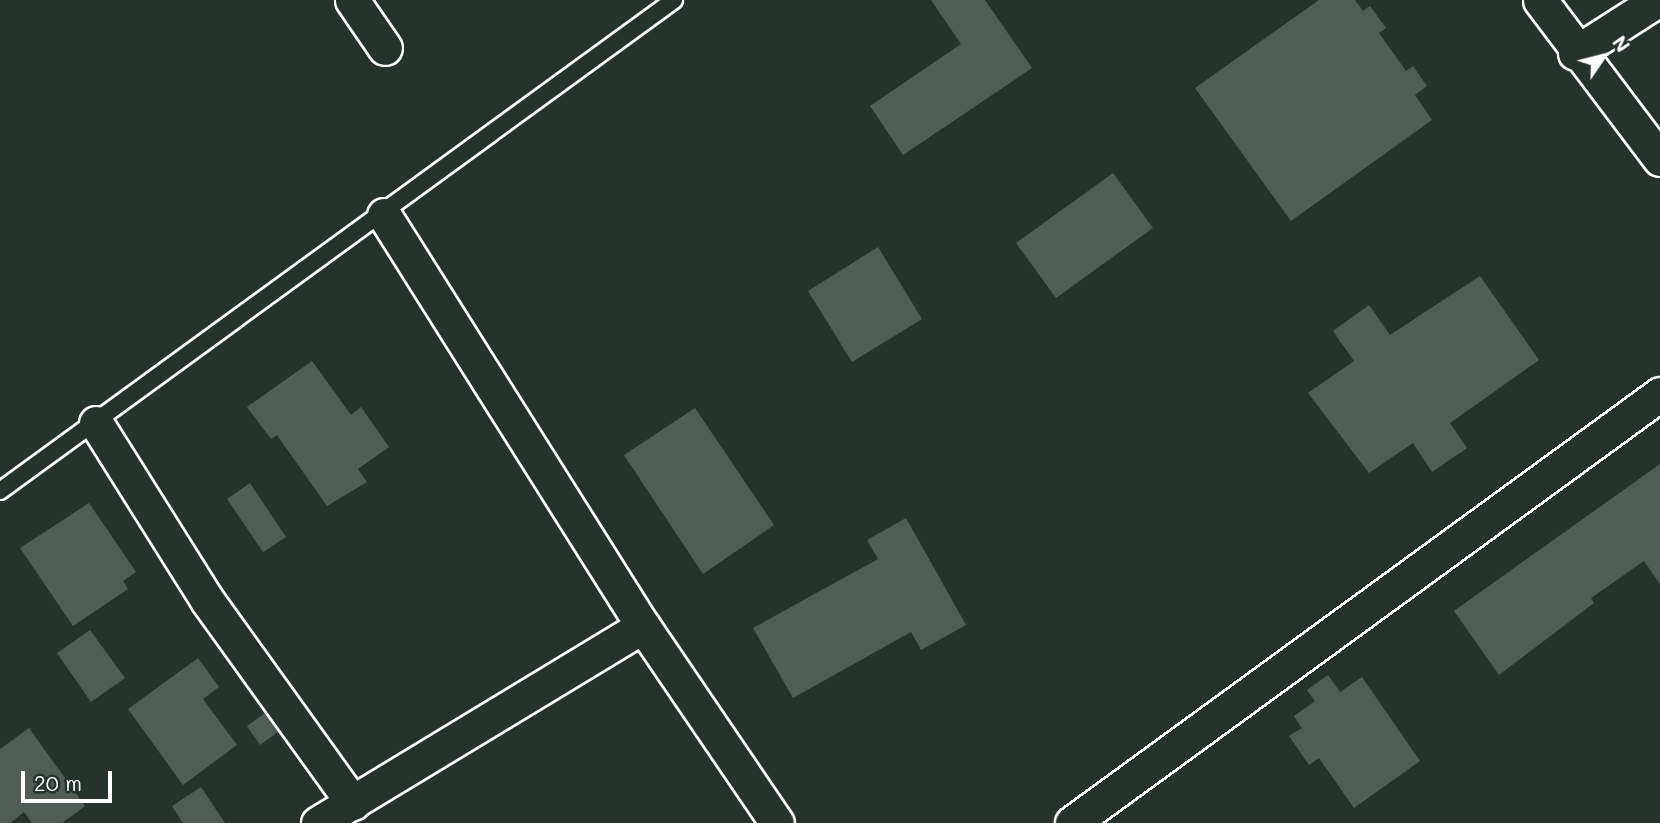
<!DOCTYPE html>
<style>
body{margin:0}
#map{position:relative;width:1660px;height:823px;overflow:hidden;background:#26332d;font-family:Mali,sans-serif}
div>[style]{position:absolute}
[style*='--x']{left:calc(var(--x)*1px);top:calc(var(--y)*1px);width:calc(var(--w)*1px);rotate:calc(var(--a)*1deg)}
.building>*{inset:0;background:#515c57}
.roads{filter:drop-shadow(2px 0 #fff) drop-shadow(-2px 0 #fff) drop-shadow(0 2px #fff) drop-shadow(0 -2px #fff)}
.service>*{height:16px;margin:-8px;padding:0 8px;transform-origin:8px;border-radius:8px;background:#26332d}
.minor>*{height:33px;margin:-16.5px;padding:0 16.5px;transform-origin:16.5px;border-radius:16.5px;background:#26332d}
span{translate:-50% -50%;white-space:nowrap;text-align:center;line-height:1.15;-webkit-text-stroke:6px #26332d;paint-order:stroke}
.north{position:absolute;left:1569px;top:21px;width:70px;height:70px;-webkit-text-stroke:5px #26332d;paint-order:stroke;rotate:55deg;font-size:19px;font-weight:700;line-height:28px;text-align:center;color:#fff}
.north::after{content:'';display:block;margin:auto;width:24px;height:32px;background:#fff;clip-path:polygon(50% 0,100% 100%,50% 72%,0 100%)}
.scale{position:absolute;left:21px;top:771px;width:91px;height:32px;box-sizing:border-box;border:4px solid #fff;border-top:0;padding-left:9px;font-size:21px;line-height:24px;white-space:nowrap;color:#fff;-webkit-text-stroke:5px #26332d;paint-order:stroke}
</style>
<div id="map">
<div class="building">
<div style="clip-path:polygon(931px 0,985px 0,1032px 68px,903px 155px,870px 106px,961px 44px)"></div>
<div style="clip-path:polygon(1319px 0,1355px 0,1363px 11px,1370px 6px,1386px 28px,1379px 33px,1406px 71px,1413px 66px,1427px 86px,1415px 95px,1432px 120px,1291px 221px,1195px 88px)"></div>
<div style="clip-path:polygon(1113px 173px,1153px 228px,1056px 298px,1016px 243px)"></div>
<div style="clip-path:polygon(878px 247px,922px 319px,852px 362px,808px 291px)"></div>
<div style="clip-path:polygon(1480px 276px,1539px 360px,1450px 423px,1467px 448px,1432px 472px,1413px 443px,1369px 473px,1308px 393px,1354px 361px,1333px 331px,1369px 305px,1390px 335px)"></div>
<div style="clip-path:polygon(312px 361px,351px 415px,361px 407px,389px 447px,358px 469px,367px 482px,327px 506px,277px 435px,271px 439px,247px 407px)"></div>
<div style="clip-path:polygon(695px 408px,774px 525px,703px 574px,624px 455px)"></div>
<div style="clip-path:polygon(1660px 464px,1660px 584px,1644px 561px,1591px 598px,1594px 603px,1499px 675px,1454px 611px)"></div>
<div style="clip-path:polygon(250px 483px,286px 537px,263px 552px,227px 499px)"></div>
<div style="clip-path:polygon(89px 503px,136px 572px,123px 581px,128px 589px,73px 626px,20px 548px)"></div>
<div style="clip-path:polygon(906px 518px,966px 625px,921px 650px,911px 632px,793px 698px,753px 628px,878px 559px,867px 540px)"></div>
<div style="clip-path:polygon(90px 630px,125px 678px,91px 702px,57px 653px)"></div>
<div style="clip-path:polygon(198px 658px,219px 687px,203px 699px,237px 745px,183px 785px,128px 709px)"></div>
<div style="clip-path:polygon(1328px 675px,1340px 692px,1362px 677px,1420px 761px,1354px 808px,1319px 758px,1309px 765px,1289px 736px,1302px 728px,1294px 716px,1315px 701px,1307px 690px)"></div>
<div style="clip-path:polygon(265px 713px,278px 732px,260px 745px,247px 726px)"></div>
<div style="clip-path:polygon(29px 728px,85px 806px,62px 823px,32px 823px,24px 812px,10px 823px,0 823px,0 749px)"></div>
<div style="clip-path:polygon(201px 787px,225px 823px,183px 823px,172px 806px)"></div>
</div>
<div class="roads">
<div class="service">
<div style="--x:0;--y:491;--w:834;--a:-36.07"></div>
</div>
<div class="minor">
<div style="--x:352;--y:0;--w:58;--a:55.5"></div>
<div style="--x:1540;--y:0;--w:199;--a:53"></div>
<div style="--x:1575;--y:53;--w:98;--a:-32.6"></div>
<div style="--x:384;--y:215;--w:486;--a:57.8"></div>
<div style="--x:643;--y:626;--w:238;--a:55.8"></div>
<div style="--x:96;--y:423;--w:209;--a:57.9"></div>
<div style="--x:207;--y:600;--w:250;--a:54.3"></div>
<div style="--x:318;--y:823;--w:380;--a:-31.2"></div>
<div style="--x:1072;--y:823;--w:728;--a:-36.11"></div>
</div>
</div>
<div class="north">N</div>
<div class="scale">20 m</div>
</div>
